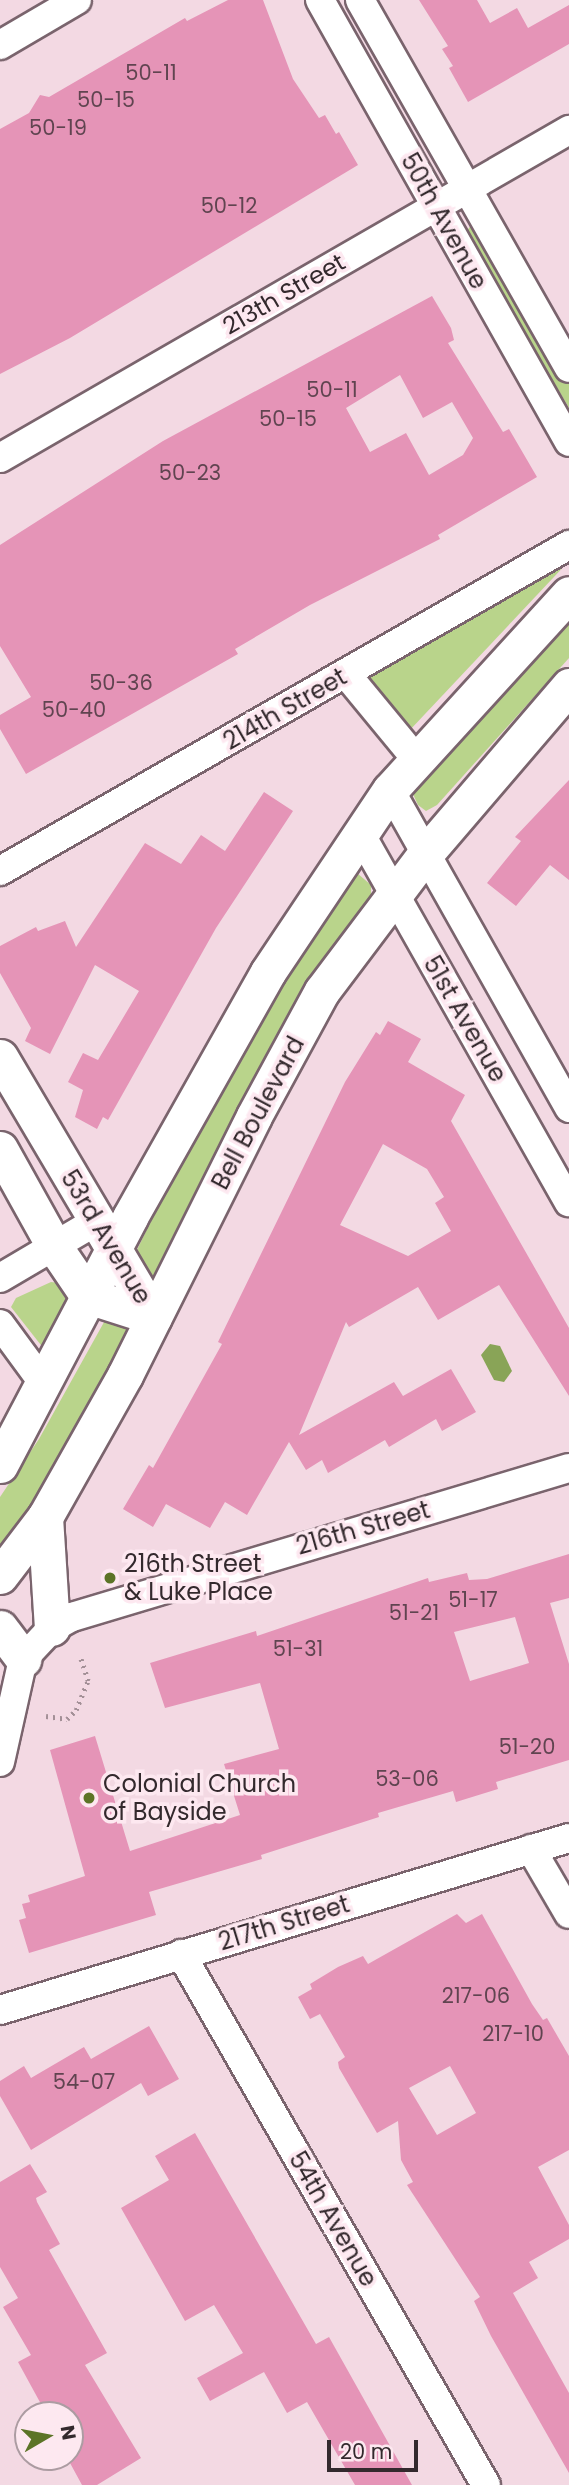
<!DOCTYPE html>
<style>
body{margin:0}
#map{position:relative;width:569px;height:2485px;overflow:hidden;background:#f3d9e3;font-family:Poppins,sans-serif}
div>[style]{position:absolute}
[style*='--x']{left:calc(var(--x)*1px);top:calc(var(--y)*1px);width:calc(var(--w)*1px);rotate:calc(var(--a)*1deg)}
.green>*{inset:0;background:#b9d48b}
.water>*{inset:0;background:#89a457}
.building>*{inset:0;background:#e594b7}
.path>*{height:4.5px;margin-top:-2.25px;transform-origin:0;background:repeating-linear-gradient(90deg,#a39097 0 2px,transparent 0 7px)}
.roads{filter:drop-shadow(2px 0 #7a646d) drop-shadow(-2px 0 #7a646d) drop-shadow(0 2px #7a646d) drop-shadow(0 -2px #7a646d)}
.minor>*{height:28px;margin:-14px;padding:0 14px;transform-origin:14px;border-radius:14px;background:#fff}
.tertiary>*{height:35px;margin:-17.5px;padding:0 17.5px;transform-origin:17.5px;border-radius:17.5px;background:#fff}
.dots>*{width:19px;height:19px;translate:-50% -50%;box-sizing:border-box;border:4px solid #fde8f0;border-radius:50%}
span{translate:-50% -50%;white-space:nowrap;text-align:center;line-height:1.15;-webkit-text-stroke:7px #fde8f0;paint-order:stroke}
.number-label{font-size:21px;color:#604450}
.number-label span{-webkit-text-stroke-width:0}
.street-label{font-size:24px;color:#33292d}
.poi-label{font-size:24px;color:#33292d}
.left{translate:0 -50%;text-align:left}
.north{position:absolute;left:14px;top:2401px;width:70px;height:70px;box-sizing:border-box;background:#fde8f0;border:2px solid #ac9ca2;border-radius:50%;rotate:80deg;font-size:19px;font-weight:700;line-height:28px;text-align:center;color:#33292d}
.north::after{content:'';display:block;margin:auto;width:24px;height:32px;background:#5c7427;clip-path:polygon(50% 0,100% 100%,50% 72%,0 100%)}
.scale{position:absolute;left:327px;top:2440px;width:91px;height:32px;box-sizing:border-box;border:4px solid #33292d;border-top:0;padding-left:9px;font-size:21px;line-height:24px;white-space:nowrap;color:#33292d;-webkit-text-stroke:5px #fde8f0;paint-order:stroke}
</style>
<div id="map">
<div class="green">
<div style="clip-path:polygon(472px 224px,480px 227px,569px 384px,569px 408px,466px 232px)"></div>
<div style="clip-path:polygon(569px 561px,409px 731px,362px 676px)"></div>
<div style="clip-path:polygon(569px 613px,569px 658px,437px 805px,426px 811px,418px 805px,413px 794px,416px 783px)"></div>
<div style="clip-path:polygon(357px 873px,371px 885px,371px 896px,160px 1276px,145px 1278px,134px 1256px,211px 1097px,347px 876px)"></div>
<div style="clip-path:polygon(51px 1282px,59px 1283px,78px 1311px,44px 1349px,11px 1307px,16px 1298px)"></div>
<div style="clip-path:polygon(108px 1315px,136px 1321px,65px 1458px,0 1554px,0 1497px,39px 1439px)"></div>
</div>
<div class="water">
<div style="clip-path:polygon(490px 1344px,500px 1346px,512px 1371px,504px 1382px,494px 1380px,481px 1355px)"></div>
</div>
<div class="building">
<div style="clip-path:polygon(228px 0,263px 0,293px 79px,319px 118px,325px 115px,336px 134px,339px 132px,358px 165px,70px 338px,0 374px,0 129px,29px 113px,40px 95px,49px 97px,185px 18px,187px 21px)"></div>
<div style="clip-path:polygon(419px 0,477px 0,490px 23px,517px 8px,528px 28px,569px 5px,569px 44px,468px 102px,449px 68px,453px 66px,442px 49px,448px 46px)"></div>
<div style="clip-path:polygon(evenodd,432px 296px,451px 328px,454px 340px,448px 343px,503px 432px,509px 429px,537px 477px,438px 535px,440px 539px,310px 605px,235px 649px,238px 654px,26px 774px,0 729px,0 715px,31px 697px,0 646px,0 545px,163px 441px,432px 296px,400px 375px,423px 418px,452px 402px,473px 438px,463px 455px,429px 475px,406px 433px,370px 452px,346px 408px,400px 375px)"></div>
<div style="clip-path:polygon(569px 780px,569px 880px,550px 865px,516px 906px,487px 883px,521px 841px,515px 837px)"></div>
<div style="clip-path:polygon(264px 792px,293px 811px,216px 928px,108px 1120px,103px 1117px,97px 1129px,75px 1117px,83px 1090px,68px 1082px,83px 1053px,98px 1060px,139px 991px,95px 965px,50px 1054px,25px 1041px,31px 1028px,0 973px,0 946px,36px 927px,38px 931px,65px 921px,76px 947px,145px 843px,181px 864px,201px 835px,225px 851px)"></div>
<div style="clip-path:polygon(evenodd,388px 1021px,421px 1039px,408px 1062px,465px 1095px,451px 1121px,569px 1328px,569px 1396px,499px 1285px,438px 1320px,418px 1287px,349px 1327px,346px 1322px,299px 1435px,394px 1382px,403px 1396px,451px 1369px,476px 1412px,442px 1431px,436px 1419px,389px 1447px,385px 1440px,328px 1473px,322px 1460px,306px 1470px,289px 1442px,247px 1515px,225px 1502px,210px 1528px,166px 1504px,153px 1527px,123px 1509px,149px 1465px,153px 1468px,222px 1344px,218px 1342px,345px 1082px,376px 1032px,380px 1035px,388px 1021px,383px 1144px,427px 1169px,444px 1197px,435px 1203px,451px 1231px,408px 1256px,340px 1225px,383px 1144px)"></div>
<div style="clip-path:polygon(evenodd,569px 1554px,569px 1598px,550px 1603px,569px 1664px,569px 1760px,496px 1782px,498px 1789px,456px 1802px,453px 1791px,378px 1813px,379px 1817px,261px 1855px,262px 1859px,149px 1892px,156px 1915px,29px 1953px,19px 1920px,26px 1918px,22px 1904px,30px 1902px,28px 1895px,85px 1876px,50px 1750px,95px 1736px,130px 1851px,240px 1815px,224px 1764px,279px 1749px,260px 1683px,165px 1708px,150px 1663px,256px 1631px,257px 1636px,428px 1578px,429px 1582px,467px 1573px,469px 1580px,487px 1579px,569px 1554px,515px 1617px,529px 1663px,470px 1681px,454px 1632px,515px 1617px)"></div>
<div style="clip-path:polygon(evenodd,457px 1914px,466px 1923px,482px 1914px,532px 2004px,543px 2020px,547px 2018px,569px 2056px,569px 2150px,538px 2167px,569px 2225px,569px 2239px,529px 2262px,538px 2278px,513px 2293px,569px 2393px,569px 2473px,491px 2336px,474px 2301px,480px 2297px,407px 2185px,413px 2182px,401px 2160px,398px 2121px,377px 2133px,339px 2068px,338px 2062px,345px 2057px,320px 2014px,310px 2019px,298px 1997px,312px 1989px,310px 1984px,338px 1967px,363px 1956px,368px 1964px,457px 1914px,450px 2066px,476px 2113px,437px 2135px,409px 2088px,450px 2066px)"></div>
<div style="clip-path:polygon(149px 2026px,179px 2079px,148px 2096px,141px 2083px,31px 2150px,0 2096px,0 2081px,24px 2066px,31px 2078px,84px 2047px,91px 2059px)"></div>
<div style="clip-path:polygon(195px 2133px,316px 2344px,329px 2337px,412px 2485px,355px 2485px,307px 2402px,287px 2413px,264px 2372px,210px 2401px,197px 2378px,243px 2353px,214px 2305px,185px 2321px,121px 2208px,169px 2180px,155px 2156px)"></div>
<div style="clip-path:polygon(30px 2164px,47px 2192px,36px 2198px,37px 2202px,60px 2244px,49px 2250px,107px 2353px,85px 2365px,141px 2458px,97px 2485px,82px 2485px,70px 2463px,70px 2415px,47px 2415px,18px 2362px,31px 2355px,3px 2307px,18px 2298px,0 2267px,0 2182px)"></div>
</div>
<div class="path">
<div style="--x:46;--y:1716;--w:21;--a:8"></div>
<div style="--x:67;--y:1719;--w:13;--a:-45"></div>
<div style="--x:76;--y:1710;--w:31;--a:-68"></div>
<div style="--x:88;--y:1681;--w:26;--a:-108"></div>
</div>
<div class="roads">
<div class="minor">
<div style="--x:320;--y:0;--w:507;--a:60.61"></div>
<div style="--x:360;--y:0;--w:423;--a:60.4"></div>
<div style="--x:0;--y:45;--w:89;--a:-30.3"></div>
<div style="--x:0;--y:458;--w:657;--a:-29.96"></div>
<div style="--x:346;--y:674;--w:110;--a:50.5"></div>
<div style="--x:390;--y:790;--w:365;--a:60.6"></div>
<div style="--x:361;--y:835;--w:422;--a:60.5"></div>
<div style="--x:0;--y:871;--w:656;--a:-29.81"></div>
<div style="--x:0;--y:1278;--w:110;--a:-30.5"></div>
<div style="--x:0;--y:1324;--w:74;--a:53.7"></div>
<div style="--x:0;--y:1762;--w:106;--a:-77.4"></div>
<div style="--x:23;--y:1659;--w:42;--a:-46.9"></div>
<div style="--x:52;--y:1628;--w:23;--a:-29"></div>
<div style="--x:72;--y:1617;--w:519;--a:-16.69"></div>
<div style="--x:531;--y:1849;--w:75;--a:59.7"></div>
<div style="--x:181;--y:1954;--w:612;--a:60.13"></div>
<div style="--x:0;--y:2010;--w:594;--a:-16.82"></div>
</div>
<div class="tertiary">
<div style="--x:0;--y:1057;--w:302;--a:59.4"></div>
<div style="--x:0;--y:1149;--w:111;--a:60.9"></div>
<div style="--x:54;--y:1246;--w:60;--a:55.8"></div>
<div style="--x:88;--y:1296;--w:69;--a:17.7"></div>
<div style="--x:0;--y:1465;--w:280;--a:-62.3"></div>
<div style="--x:130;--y:1217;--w:281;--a:-60.6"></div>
<div style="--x:268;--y:972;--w:219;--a:-56.2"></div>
<div style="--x:390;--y:790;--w:265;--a:-47.6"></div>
<div style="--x:45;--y:1517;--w:111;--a:86.4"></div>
<div style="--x:0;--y:1576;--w:74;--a:-52.7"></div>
<div style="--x:45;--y:1517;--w:163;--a:-60.6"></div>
<div style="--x:125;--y:1375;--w:289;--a:-63.5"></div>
<div style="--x:254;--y:1116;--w:142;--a:-61.5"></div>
<div style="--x:322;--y:991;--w:173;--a:-53"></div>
<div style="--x:426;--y:853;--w:220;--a:-49.4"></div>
<div style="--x:0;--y:1628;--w:39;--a:53"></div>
</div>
</div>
<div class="dots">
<div style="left:110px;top:1578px;background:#5c7427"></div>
<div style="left:89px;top:1798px;background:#5c7427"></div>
</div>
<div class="number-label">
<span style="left:151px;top:73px">50-11</span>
<span style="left:106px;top:100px">50-15</span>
<span style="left:58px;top:128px">50-19</span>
<span style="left:229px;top:206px">50-12</span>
<span style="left:332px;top:390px">50-11</span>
<span style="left:288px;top:419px">50-15</span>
<span style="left:190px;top:473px">50-23</span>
<span style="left:121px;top:683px">50-36</span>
<span style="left:74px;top:710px">50-40</span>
<span style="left:473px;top:1600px">51-17</span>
<span style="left:414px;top:1613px">51-21</span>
<span style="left:298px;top:1649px">51-31</span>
<span style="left:527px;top:1747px">51-20</span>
<span style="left:407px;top:1779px">53-06</span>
<span style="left:476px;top:1996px">217-06</span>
<span style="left:513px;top:2034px">217-10</span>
<span style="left:84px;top:2082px">54-07</span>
</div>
<div class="street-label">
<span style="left:444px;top:221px;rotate:61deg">50th Avenue</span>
<span style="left:284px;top:294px;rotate:-30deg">213th Street</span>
<span style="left:285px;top:709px;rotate:-30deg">214th Street</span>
<span style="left:465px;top:1019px;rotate:60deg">51st Avenue</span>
<span style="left:258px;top:1113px;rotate:-62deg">Bell Boulevard</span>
<span style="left:106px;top:1237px;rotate:59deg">53rd Avenue</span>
<span style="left:363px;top:1528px;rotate:-16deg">216th Street</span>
<span style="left:284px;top:1923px;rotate:-17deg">217th Street</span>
<span style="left:333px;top:2219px;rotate:60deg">54th Avenue</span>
</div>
<div class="poi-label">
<span class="left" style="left:124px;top:1578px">216th Street<br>&amp; Luke Place</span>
<span class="left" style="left:103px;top:1798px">Colonial Church<br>of Bayside</span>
</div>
<div class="north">N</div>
<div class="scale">20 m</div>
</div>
